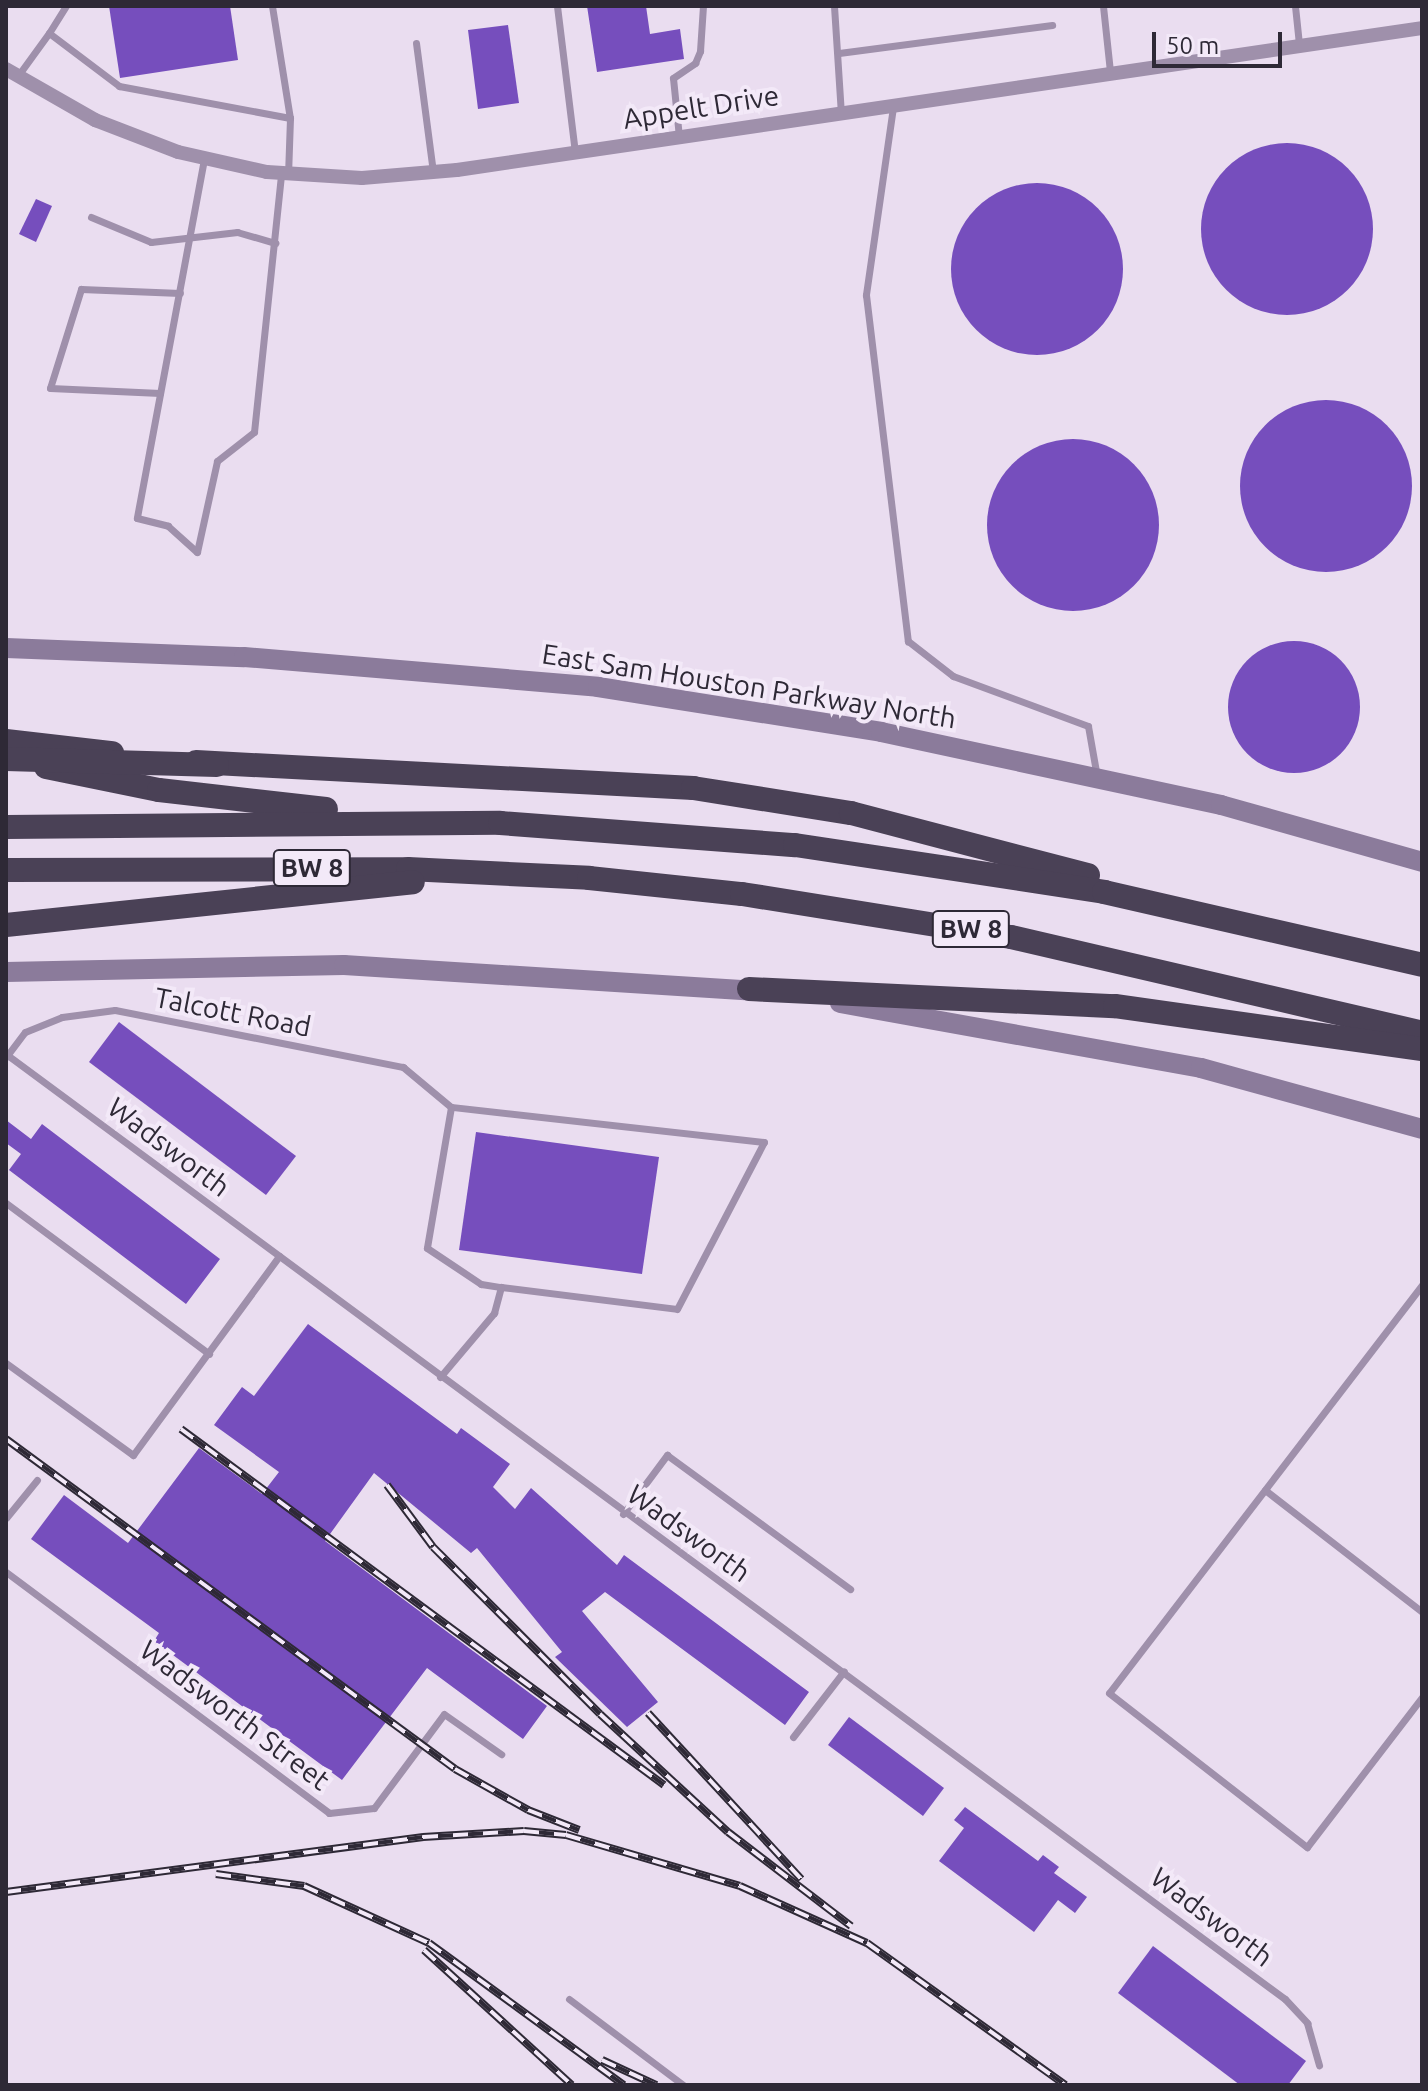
<!DOCTYPE html>
<style>
body{margin:0}
#map{position:relative;width:1428px;height:2091px;overflow:hidden;background:#eaddf0;font-family:Ubuntu,sans-serif}
div>[style]{position:absolute}
[style*='--x']{left:calc(var(--x)*1px);top:calc(var(--y)*1px);width:calc(var(--w)*1px);rotate:calc(var(--a)*1deg)}
.building>*{inset:0;background:#764ebd}
.round{border-radius:50%}
.service>*{height:7px;margin:-3.5px;padding:0 3.5px;transform-origin:3.5px;border-radius:3.5px;background:#9f90ab}
.minor>*{height:14px;margin:-7px;padding:0 7px;transform-origin:7px;border-radius:7px;background:#9f90ab}
.secondary>*{height:20px;margin:-10px;padding:0 10px;transform-origin:10px;border-radius:10px;background:#8b7b9b}
.motorway>*{height:24px;margin:-12px;padding:0 12px;transform-origin:12px;border-radius:12px;background:#4a4156}
.rail>*{height:8px;margin-top:-4px;transform-origin:0;background:repeating-linear-gradient(90deg,#f3e9f8 0 15px,#2e2936 0 30px);box-sizing:border-box;border-block:2px solid #2e2936}
.motorway-bridge>*{height:24px;margin:-12px;padding:0 12px;transform-origin:12px;border-radius:12px;background:#4a4156}
span{translate:-50% -50%;white-space:nowrap;text-align:center;line-height:1.15;-webkit-text-stroke:8px #f3e9f8;paint-order:stroke}
.shield-label span{padding:2px 6px;background:#f3e9f8;border:2px solid;border-radius:6px;-webkit-text-stroke-width:0}
.shield-label{font-size:26px;color:#2e2936;font-weight:700}
.street-label{font-size:28px;color:#2e2936}
.frame{position:absolute;inset:0;border:8px solid #2e2936;pointer-events:none}
.scale{position:absolute;left:1152px;top:32px;width:130px;height:36px;box-sizing:border-box;border:4px solid #2e2936;border-top:0;padding-left:10px;font-size:24px;line-height:28px;white-space:nowrap;color:#2e2936;-webkit-text-stroke:6px #f3e9f8;paint-order:stroke}
</style>
<div id="map">
<div class="building">
<div style="clip-path:polygon(109px 6px,230px 6px,238px 60px,120px 78px)"></div>
<div style="clip-path:polygon(587px 6px,646px 6px,650px 34px,680px 29px,684px 59px,597px 72px)"></div>
<div style="clip-path:polygon(508px 25px,519px 103px,478px 109px,468px 30px)"></div>
<div class="round" style="left:1201px;top:143px;width:172px;height:172px"></div>
<div class="round" style="left:951px;top:183px;width:172px;height:172px"></div>
<div style="clip-path:polygon(36px 199px,52px 206px,36px 242px,19px 234px)"></div>
<div class="round" style="left:1240px;top:400px;width:172px;height:172px"></div>
<div class="round" style="left:987px;top:439px;width:172px;height:172px"></div>
<div class="round" style="left:1228px;top:641px;width:132px;height:132px"></div>
<div style="clip-path:polygon(119px 1022px,296px 1156px,266px 1195px,89px 1062px)"></div>
<div style="clip-path:polygon(6px 1120px,31px 1139px,42px 1124px,220px 1259px,186px 1304px,9px 1170px,21px 1154px,6px 1143px)"></div>
<div style="clip-path:polygon(476px 1132px,659px 1157px,642px 1274px,459px 1250px)"></div>
<div style="clip-path:polygon(308px 1324px,457px 1434px,461px 1428px,510px 1464px,493px 1487px,515px 1509px,531px 1488px,617px 1565px,624px 1555px,809px 1692px,785px 1725px,605px 1592px,582px 1611px,658px 1702px,627px 1727px,555px 1657px,562px 1652px,477px 1548px,471px 1553px,374px 1473px,325px 1541px,547px 1706px,523px 1739px,427px 1668px,342px 1780px,154px 1641px,159px 1633px,31px 1539px,64px 1495px,128px 1543px,199px 1448px,262px 1494px,279px 1472px,214px 1425px,242px 1387px,254px 1396px)"></div>
<div style="clip-path:polygon(849px 1717px,944px 1788px,923px 1816px,828px 1745px)"></div>
<div style="clip-path:polygon(965px 1807px,1038px 1861px,1043px 1855px,1059px 1867px,1054px 1873px,1087px 1897px,1075px 1913px,1058px 1900px,1034px 1932px,939px 1861px,964px 1828px,954px 1820px)"></div>
<div style="clip-path:polygon(1153px 1946px,1306px 2061px,1288px 2085px,1240px 2085px,1118px 1993px)"></div>
</div>
<div class="service">
<div style="--x:272;--y:6;--w:113;--a:80.9"></div>
<div style="--x:557;--y:6;--w:148;--a:83"></div>
<div style="--x:834;--y:6;--w:107;--a:86.3"></div>
<div style="--x:1103;--y:6;--w:66;--a:83.9"></div>
<div style="--x:1295;--y:6;--w:38;--a:84"></div>
<div style="--x:49;--y:33;--w:32;--a:-58"></div>
<div style="--x:416;--y:43;--w:131;--a:82.5"></div>
<div style="--x:839;--y:53;--w:215;--a:-7.5"></div>
<div style="--x:17;--y:77;--w:54;--a:-54"></div>
<div style="--x:49;--y:33;--w:88;--a:37.1"></div>
<div style="--x:119;--y:86;--w:174;--a:10.6"></div>
<div style="--x:290;--y:118;--w:56;--a:92"></div>
<div style="--x:893;--y:107;--w:190;--a:98.2"></div>
<div style="--x:866;--y:295;--w:349;--a:83.1"></div>
<div style="--x:908;--y:641;--w:57;--a:37.9"></div>
<div style="--x:953;--y:676;--w:144;--a:20.3"></div>
<div style="--x:1088;--y:726;--w:52;--a:80"></div>
<div style="--x:679;--y:137;--w:59;--a:-95.8"></div>
<div style="--x:673;--y:78;--w:27;--a:-34"></div>
<div style="--x:695;--y:63;--w:13;--a:-67"></div>
<div style="--x:700;--y:51;--w:45;--a:-86.2"></div>
<div style="--x:204;--y:159;--w:365;--a:100.6"></div>
<div style="--x:137;--y:518;--w:32;--a:14"></div>
<div style="--x:168;--y:526;--w:39;--a:42"></div>
<div style="--x:197;--y:552;--w:93;--a:-77.6"></div>
<div style="--x:217;--y:461;--w:47;--a:-38.1"></div>
<div style="--x:254;--y:432;--w:260;--a:-84"></div>
<div style="--x:91;--y:217;--w:65;--a:22.6"></div>
<div style="--x:151;--y:242;--w:87;--a:-6.6"></div>
<div style="--x:237;--y:232;--w:40;--a:16"></div>
<div style="--x:160;--y:393;--w:110;--a:-177.4"></div>
<div style="--x:50;--y:388;--w:104;--a:-72.6"></div>
<div style="--x:81;--y:289;--w:99;--a:2.3"></div>
<div style="--x:6;--y:1054;--w:1590;--a:36.46"></div>
<div style="--x:1285;--y:1999;--w:33;--a:47"></div>
<div style="--x:1307;--y:2023;--w:44;--a:74.1"></div>
<div style="--x:6;--y:1057;--w:31;--a:-53"></div>
<div style="--x:25;--y:1032;--w:40;--a:-22"></div>
<div style="--x:62;--y:1017;--w:53;--a:-7.5"></div>
<div style="--x:115;--y:1010;--w:294;--a:11.2"></div>
<div style="--x:403;--y:1067;--w:62;--a:39.8"></div>
<div style="--x:6;--y:1203;--w:253;--a:36.6"></div>
<div style="--x:1422;--y:1285;--w:514;--a:127.49"></div>
<div style="--x:1109;--y:1693;--w:251;--a:37.9"></div>
<div style="--x:1307;--y:1847;--w:189;--a:-52.5"></div>
<div style="--x:6;--y:1363;--w:157;--a:35.9"></div>
<div style="--x:133;--y:1455;--w:247;--a:-53.7"></div>
<div style="--x:440;--y:1377;--w:84;--a:-49.8"></div>
<div style="--x:494;--y:1313;--w:27;--a:-75"></div>
<div style="--x:501;--y:1287;--w:177;--a:7.1"></div>
<div style="--x:677;--y:1309;--w:188;--a:-62.5"></div>
<div style="--x:764;--y:1142;--w:315;--a:-173.6"></div>
<div style="--x:451;--y:1107;--w:143;--a:99.7"></div>
<div style="--x:427;--y:1248;--w:65;--a:33.7"></div>
<div style="--x:481;--y:1284;--w:20;--a:9"></div>
<div style="--x:1265;--y:1490;--w:199;--a:37.8"></div>
<div style="--x:623;--y:1514;--w:74;--a:-53.3"></div>
<div style="--x:667;--y:1455;--w:227;--a:36.2"></div>
<div style="--x:6;--y:1518;--w:49;--a:-50.8"></div>
<div style="--x:6;--y:1572;--w:403;--a:36.7"></div>
<div style="--x:329;--y:1813;--w:45;--a:-6.3"></div>
<div style="--x:374;--y:1808;--w:117;--a:-53.3"></div>
<div style="--x:444;--y:1714;--w:70;--a:35.1"></div>
<div style="--x:793;--y:1737;--w:83;--a:-52.3"></div>
<div style="--x:569;--y:1999;--w:143;--a:37"></div>
</div>
<div class="minor">
<div style="--x:6;--y:69;--w:103;--a:29.8"></div>
<div style="--x:95;--y:120;--w:89;--a:21.1"></div>
<div style="--x:178;--y:152;--w:91;--a:12.7"></div>
<div style="--x:267;--y:172;--w:95;--a:3.6"></div>
<div style="--x:362;--y:178;--w:95;--a:-4.8"></div>
<div style="--x:457;--y:170;--w:975;--a:-8.37"></div>
</div>
<div class="secondary">
<div style="--x:6;--y:648;--w:238;--a:2.2"></div>
<div style="--x:244;--y:657;--w:355;--a:4.8"></div>
<div style="--x:598;--y:687;--w:287;--a:9"></div>
<div style="--x:881;--y:732;--w:348;--a:12.1"></div>
<div style="--x:1221;--y:805;--w:209;--a:15.8"></div>
<div style="--x:6;--y:972;--w:338;--a:-1.2"></div>
<div style="--x:344;--y:965;--w:418;--a:3.6"></div>
<div style="--x:840;--y:1003;--w:367;--a:10.2"></div>
<div style="--x:1201;--y:1068;--w:229;--a:15.4"></div>
</div>
<div class="motorway">
<div style="--x:6;--y:741;--w:107;--a:6.5"></div>
<div style="--x:196;--y:762;--w:498;--a:3"></div>
<div style="--x:693;--y:788;--w:160;--a:9"></div>
<div style="--x:851;--y:813;--w:245;--a:14.7"></div>
<div style="--x:46;--y:767;--w:115;--a:11.5"></div>
<div style="--x:159;--y:790;--w:168;--a:6.5"></div>
<div style="--x:6;--y:827;--w:494;--a:-0.5"></div>
<div style="--x:500;--y:823;--w:296;--a:4.3"></div>
<div style="--x:795;--y:845;--w:313;--a:8.6"></div>
<div style="--x:1104;--y:892;--w:326;--a:12.9"></div>
<div style="--x:6;--y:870;--w:402;--a:-0.1"></div>
<div style="--x:408;--y:869;--w:181;--a:2.8"></div>
<div style="--x:589;--y:878;--w:154;--a:6"></div>
<div style="--x:742;--y:894;--w:272;--a:9.1"></div>
<div style="--x:1011;--y:937;--w:422;--a:13.1"></div>
<div style="--x:6;--y:925;--w:409;--a:-6"></div>
<div style="--x:749;--y:989;--w:366;--a:2.7"></div>
<div style="--x:1115;--y:1006;--w:310;--a:8"></div>
</div>
<div class="rail">
<div style="--x:181;--y:1429;--w:600;--a:36.39"></div>
<div style="--x:6;--y:1439;--w:557;--a:36.31"></div>
<div style="--x:455;--y:1769;--w:84;--a:29.3"></div>
<div style="--x:528;--y:1810;--w:55;--a:21.4"></div>
<div style="--x:387;--y:1485;--w:77;--a:53.4"></div>
<div style="--x:433;--y:1547;--w:236;--a:45"></div>
<div style="--x:600;--y:1714;--w:174;--a:42.7"></div>
<div style="--x:728;--y:1832;--w:155;--a:37.4"></div>
<div style="--x:648;--y:1713;--w:226;--a:47.3"></div>
<div style="--x:216;--y:1874;--w:89;--a:7.8"></div>
<div style="--x:304;--y:1886;--w:137;--a:24.5"></div>
<div style="--x:429;--y:1943;--w:241;--a:36.1"></div>
<div style="--x:6;--y:1892;--w:421;--a:-7.5"></div>
<div style="--x:423;--y:1837;--w:101;--a:-3.4"></div>
<div style="--x:524;--y:1831;--w:42;--a:5.4"></div>
<div style="--x:566;--y:1835;--w:181;--a:16.3"></div>
<div style="--x:740;--y:1886;--w:139;--a:24.2"></div>
<div style="--x:867;--y:1943;--w:244;--a:35.6"></div>
<div style="--x:424;--y:1950;--w:200;--a:42.4"></div>
<div style="--x:602;--y:2060;--w:60;--a:24.8"></div>
</div>
<div class="motorway-bridge">
<div style="--x:6;--y:759;--w:211;--a:1.6"></div>
</div>
<div class="shield-label">
<span style="left:312px;top:868px">BW 8</span>
<span style="left:971px;top:929px">BW 8</span>
</div>
<div class="street-label">
<span style="left:701px;top:107px;rotate:-9deg">Appelt Drive</span>
<span style="left:749px;top:686px;rotate:9deg">East Sam Houston Parkway North</span>
<span style="left:233px;top:1012px;rotate:11deg">Talcott Road</span>
<span style="left:169px;top:1147px;rotate:37deg">Wadsworth</span>
<span style="left:689px;top:1533px;rotate:36deg">Wadsworth</span>
<span style="left:235px;top:1715px;rotate:37deg">Wadsworth Street</span>
<span style="left:1212px;top:1917px;rotate:37deg">Wadsworth</span>
</div>
<div class="frame"></div>
<div class="scale">50 m</div>
</div>
